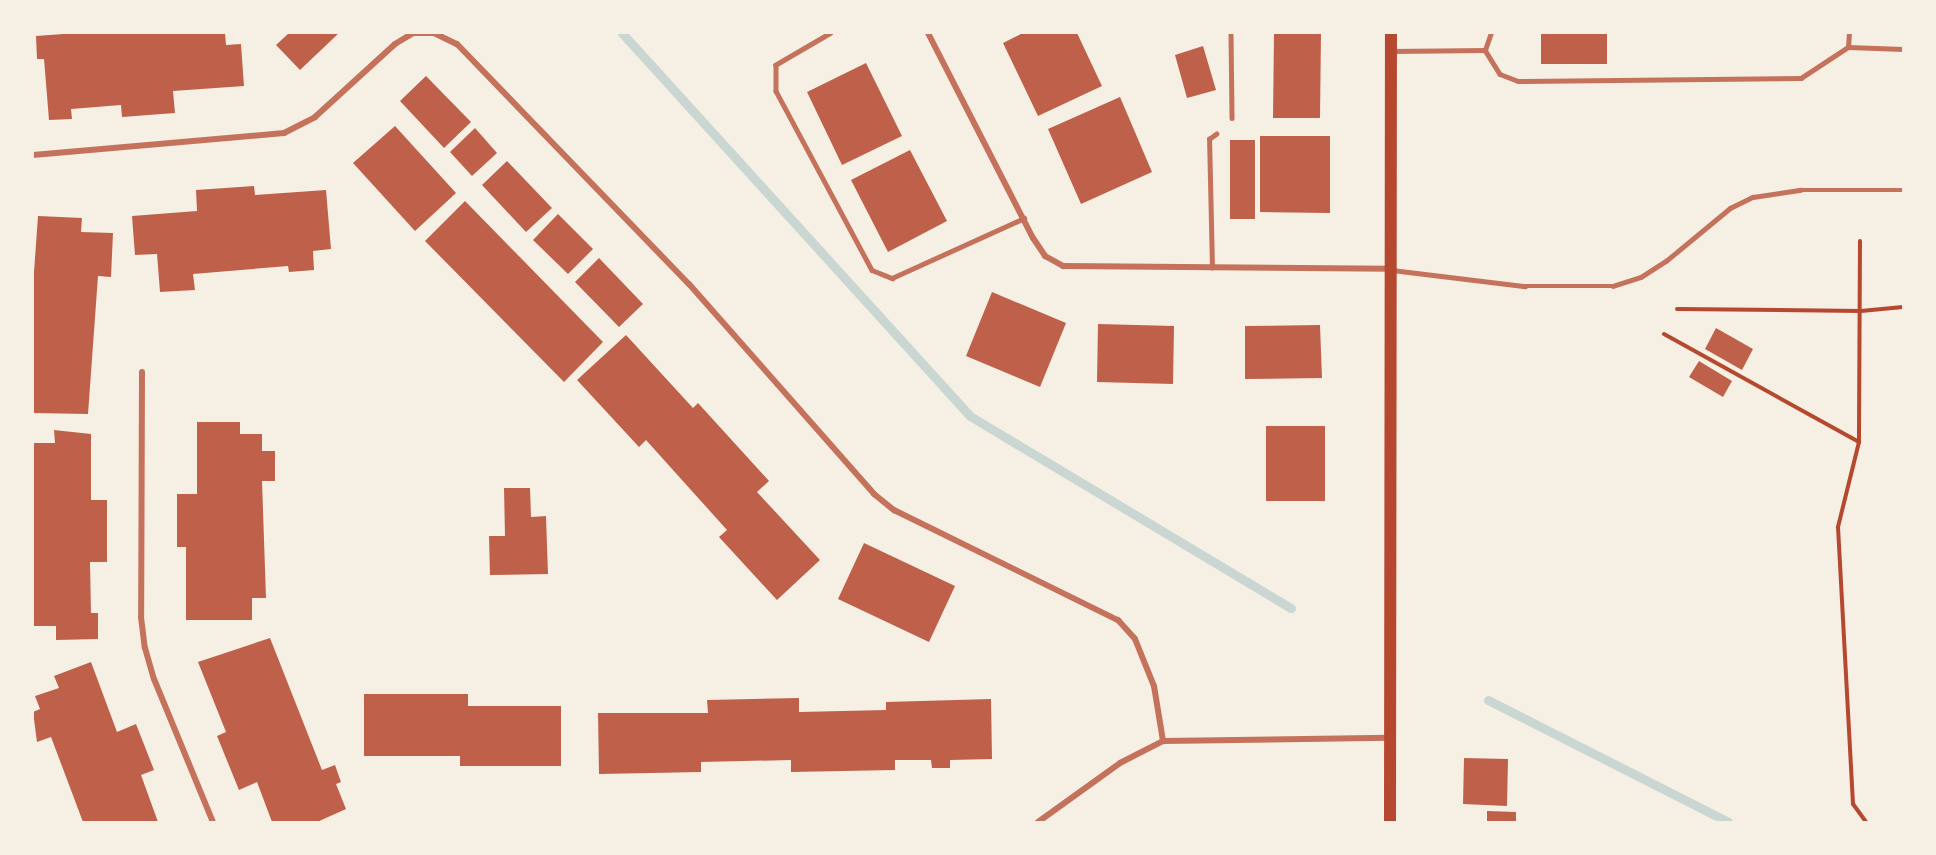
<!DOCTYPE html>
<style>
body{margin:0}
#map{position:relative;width:1936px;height:855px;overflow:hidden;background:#f6efe4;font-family:"Alegreya Sans",sans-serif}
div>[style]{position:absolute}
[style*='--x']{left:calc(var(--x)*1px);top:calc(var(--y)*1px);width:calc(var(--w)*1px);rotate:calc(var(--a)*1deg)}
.stream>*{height:9px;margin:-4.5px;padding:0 4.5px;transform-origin:4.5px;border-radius:4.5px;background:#c9d6d2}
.building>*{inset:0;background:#bf614a}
.path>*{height:4px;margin:-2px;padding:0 2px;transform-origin:2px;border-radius:2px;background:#b5482f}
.service>*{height:4.5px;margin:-2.25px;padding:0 2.25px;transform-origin:2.25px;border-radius:2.25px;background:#c5725c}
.minor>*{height:6px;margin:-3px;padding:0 3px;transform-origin:3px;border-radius:3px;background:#c5725c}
.secondary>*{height:12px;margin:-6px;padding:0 6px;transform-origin:6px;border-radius:6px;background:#b5482f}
span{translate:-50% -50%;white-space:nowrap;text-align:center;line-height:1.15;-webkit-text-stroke:4.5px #f6efe4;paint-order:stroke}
.frame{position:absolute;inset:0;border:34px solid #f6efe4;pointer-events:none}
</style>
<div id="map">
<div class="stream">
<div style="--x:622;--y:33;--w:517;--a:47.74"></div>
<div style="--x:970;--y:416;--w:374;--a:30.9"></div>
<div style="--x:1488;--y:700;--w:269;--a:26.9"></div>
</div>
<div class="building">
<div style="clip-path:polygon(77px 33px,225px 33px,226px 45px,241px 44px,244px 86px,173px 91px,175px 113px,122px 117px,121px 105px,71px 109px,72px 119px,49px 120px,44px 59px,37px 59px,36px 36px)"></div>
<div style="clip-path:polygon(289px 33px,339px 33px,300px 70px,276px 45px)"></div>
<div style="clip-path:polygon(1023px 33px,1077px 33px,1102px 86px,1038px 116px,1003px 43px)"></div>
<div style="clip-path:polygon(1274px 33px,1321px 33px,1320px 118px,1273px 118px)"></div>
<div style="clip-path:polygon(1541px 33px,1607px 33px,1607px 64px,1541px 64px)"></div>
<div style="clip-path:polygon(1203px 46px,1216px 90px,1187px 98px,1175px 55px)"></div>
<div style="clip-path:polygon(866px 63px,902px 136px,842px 165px,807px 92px)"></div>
<div style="clip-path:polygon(426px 76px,471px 122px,444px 148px,400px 101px)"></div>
<div style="clip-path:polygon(1120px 97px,1152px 172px,1081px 204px,1048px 129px)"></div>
<div style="clip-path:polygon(395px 126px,456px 193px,415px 231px,353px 163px)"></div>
<div style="clip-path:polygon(475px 128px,497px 153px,472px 176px,450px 152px)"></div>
<div style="clip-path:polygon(1260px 136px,1330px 136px,1330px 213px,1260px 212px)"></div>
<div style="clip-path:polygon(1230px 140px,1255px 140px,1255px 219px,1230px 219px)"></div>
<div style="clip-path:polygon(910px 150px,947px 221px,888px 252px,851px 180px)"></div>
<div style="clip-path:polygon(507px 161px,552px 208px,526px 232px,482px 185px)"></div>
<div style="clip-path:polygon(254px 186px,255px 195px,326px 190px,331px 249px,313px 251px,314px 270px,289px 272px,288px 266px,193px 274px,195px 290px,160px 292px,157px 254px,135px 255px,132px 216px,197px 211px,196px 190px)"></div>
<div style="clip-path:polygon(465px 201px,603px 342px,564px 382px,425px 241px)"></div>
<div style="clip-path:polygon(558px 214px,593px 249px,568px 274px,533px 240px)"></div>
<div style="clip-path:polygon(38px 216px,82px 218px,81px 232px,113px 233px,111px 277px,98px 276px,88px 414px,33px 413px,33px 286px)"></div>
<div style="clip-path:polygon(599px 258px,643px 304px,619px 327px,575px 282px)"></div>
<div style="clip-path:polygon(992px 292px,1066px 323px,1040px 387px,966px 356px)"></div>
<div style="clip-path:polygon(1098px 324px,1174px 326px,1173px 384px,1097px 382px)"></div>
<div style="clip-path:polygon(1320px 325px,1322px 378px,1245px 379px,1245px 326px)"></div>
<div style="clip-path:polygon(1716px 328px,1753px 349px,1742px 370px,1705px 349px)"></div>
<div style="clip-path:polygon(626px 335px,693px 408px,698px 403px,769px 481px,757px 492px,820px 560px,777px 600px,719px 537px,727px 530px,646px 440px,639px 447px,577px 380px)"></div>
<div style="clip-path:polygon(1699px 361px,1732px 381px,1723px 397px,1689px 377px)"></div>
<div style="clip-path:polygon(197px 422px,240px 422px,240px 434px,262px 434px,262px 451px,275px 451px,275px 481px,262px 481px,266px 598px,252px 598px,252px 620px,186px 620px,186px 547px,177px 547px,177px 494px,197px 494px)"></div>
<div style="clip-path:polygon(1266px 426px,1325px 426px,1325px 501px,1266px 501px)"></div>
<div style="clip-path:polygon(54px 430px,91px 434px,91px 500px,107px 500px,107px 562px,90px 562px,91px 613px,98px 613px,98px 639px,56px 640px,56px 626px,33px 626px,33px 443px,55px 443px)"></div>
<div style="clip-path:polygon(504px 488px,530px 488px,531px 517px,546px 516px,548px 574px,490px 575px,489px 536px,505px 536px)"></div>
<div style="clip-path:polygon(864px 543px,955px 586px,929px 642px,838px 599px)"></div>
<div style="clip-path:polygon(270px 638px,322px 770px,335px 765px,341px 782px,336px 784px,346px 809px,317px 822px,272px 822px,257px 782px,239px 790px,217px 736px,226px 732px,198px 662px)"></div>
<div style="clip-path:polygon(91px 662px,117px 732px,136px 724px,154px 770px,141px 775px,158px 822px,83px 822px,51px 737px,37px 742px,33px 712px,40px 709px,35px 696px,59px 688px,54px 676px)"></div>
<div style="clip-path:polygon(364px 694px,468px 694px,468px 706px,561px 706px,561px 766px,460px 766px,460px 756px,364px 756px)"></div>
<div style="clip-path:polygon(799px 698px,799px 712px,886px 710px,886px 702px,991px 699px,992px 759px,950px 760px,950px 768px,932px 768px,931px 760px,895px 760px,895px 770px,791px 772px,791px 760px,701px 762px,701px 772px,599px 774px,598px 713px,708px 713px,707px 700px)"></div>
<div style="clip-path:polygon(1464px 758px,1508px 759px,1507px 806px,1463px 804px)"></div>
<div style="clip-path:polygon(1487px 811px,1516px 812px,1516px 822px,1487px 822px)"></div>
</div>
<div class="path">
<div style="--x:1860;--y:241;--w:201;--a:90.3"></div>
<div style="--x:1859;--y:442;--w:88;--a:103.9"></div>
<div style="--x:1838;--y:527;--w:277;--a:86.9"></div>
<div style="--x:1853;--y:804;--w:22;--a:54"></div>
<div style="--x:1677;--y:309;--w:184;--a:0.6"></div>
<div style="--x:1861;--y:311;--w:42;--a:-5.4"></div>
<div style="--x:1664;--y:334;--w:223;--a:29"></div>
</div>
<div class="service">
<div style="--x:831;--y:33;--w:64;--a:149.8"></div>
<div style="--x:776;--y:65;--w:26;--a:90"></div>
<div style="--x:776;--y:91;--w:203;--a:61.8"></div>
<div style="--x:872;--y:270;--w:22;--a:22"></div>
<div style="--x:892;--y:278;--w:145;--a:-24.4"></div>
<div style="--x:1231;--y:33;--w:85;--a:89.3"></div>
<div style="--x:1848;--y:47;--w:55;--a:2.1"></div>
<div style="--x:1485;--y:50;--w:28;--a:58"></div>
<div style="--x:1500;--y:74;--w:19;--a:21"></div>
<div style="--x:1518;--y:81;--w:283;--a:-0.6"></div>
<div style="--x:1801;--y:78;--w:56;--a:-33.4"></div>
<div style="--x:1848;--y:47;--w:14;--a:-86"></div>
<div style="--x:1485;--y:50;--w:18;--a:-71"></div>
<div style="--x:1391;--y:51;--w:94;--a:-0.6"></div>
<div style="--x:1212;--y:268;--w:129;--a:-91.3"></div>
<div style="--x:1209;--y:139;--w:9;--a:-36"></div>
<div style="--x:1392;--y:270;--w:134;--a:6.9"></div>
<div style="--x:1525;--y:286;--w:88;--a:0"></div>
<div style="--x:1613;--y:286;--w:29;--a:-18"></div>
<div style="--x:1641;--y:277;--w:30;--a:-33"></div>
<div style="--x:1666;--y:261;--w:83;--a:-39.6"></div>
<div style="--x:1730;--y:208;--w:25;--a:-26"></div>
<div style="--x:1753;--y:197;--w:48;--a:-8.5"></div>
<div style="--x:1800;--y:190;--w:103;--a:0"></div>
</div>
<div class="minor">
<div style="--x:928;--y:33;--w:230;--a:62.9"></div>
<div style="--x:1033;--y:238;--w:22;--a:56"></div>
<div style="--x:1045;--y:256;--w:21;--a:29"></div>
<div style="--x:1063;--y:266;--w:327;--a:0.5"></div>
<div style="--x:33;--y:155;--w:252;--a:-5"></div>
<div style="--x:284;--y:133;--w:35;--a:-27"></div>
<div style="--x:315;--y:117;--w:108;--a:-42.4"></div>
<div style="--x:395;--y:44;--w:21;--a:-31"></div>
<div style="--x:413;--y:33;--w:21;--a:0"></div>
<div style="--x:434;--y:33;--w:25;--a:26"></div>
<div style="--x:457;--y:44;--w:334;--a:46"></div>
<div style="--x:689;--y:284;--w:280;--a:48.6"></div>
<div style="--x:874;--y:494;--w:26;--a:39"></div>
<div style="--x:894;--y:510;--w:250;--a:26.2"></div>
<div style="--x:1118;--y:620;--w:25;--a:48"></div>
<div style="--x:1135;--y:639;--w:51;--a:68"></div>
<div style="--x:1154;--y:686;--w:56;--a:80.7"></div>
<div style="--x:142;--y:372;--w:245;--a:90.2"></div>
<div style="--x:141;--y:617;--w:31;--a:83"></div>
<div style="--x:145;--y:648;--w:32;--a:74"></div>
<div style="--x:154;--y:679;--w:155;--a:67.6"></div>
<div style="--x:1038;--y:822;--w:101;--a:-35.7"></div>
<div style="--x:1120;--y:763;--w:48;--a:-27.1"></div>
<div style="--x:1163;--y:741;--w:227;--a:-0.8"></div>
</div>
<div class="secondary">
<div style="--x:1390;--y:822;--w:789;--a:-89.93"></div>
</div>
<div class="frame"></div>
</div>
